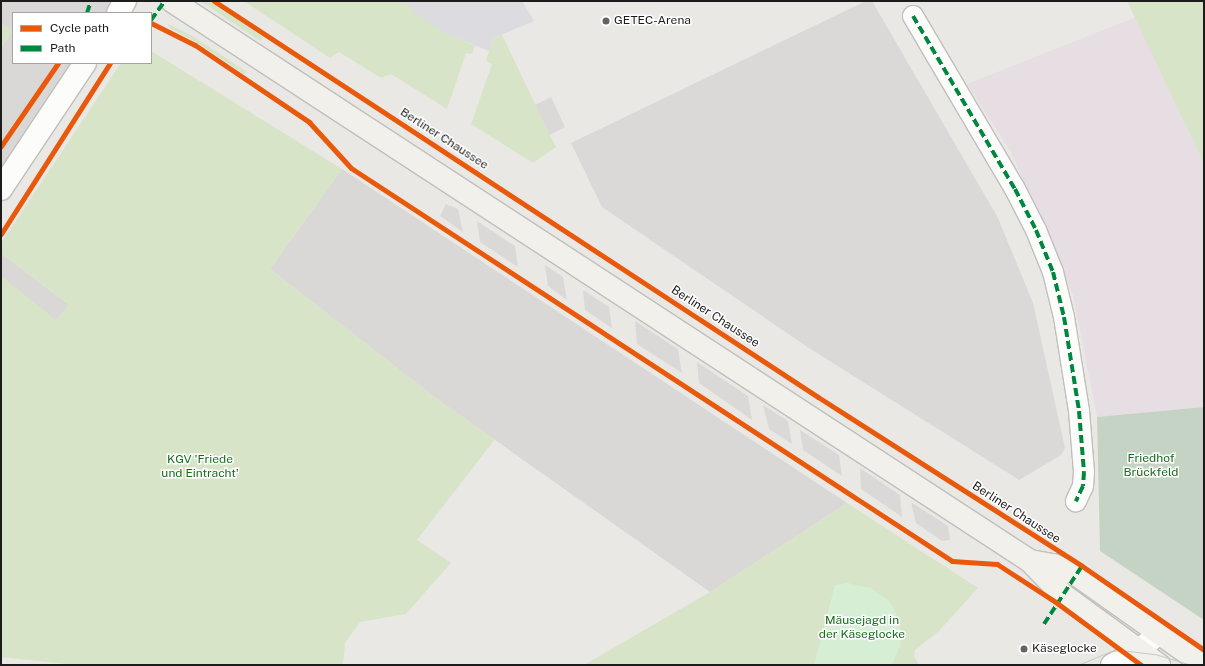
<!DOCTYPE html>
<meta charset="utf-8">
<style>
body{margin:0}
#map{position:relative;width:1205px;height:666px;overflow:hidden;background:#eae8e5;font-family:"Public Sans",sans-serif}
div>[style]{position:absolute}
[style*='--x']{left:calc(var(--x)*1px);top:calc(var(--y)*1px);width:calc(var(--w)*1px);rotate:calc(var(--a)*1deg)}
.residential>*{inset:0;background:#d9d8d6}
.industrial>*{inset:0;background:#e7dee3}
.grass>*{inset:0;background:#d7e4c7}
.cemetery>*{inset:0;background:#c5d3c5}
.park>*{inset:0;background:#d5eed4}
.parking>*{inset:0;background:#dad9d8}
.plaza>*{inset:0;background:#dcdbdf}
.roads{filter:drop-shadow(1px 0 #c0bfbd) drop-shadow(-1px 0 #c0bfbd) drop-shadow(0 1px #c0bfbd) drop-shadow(0 -1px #c0bfbd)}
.minor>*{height:20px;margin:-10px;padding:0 10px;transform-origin:10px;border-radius:10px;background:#fcfcfb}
.tertiary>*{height:22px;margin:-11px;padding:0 11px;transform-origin:11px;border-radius:11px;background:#fcfcfb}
.secondary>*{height:22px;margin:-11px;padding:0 11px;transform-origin:11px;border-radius:11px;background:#f1f0ea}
.tram>*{height:1px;margin:-0.5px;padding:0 0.5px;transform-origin:0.5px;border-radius:0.5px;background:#c9c9c8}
.quiet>*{height:4px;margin-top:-2px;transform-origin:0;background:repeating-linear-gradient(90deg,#00873e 0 8px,transparent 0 12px)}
.cycleway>*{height:5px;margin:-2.5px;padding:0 2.5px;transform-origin:2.5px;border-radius:2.5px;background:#e8590c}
.dots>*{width:11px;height:11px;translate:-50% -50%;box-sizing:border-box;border:2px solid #fff;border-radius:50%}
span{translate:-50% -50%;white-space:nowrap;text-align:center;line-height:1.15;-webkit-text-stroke:3px #fff;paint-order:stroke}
.poi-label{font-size:12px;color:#1c1c1c}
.left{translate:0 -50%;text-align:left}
.street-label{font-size:12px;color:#1c1c1c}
.park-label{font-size:12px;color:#186c1d}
.frame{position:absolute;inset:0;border:2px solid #1c1c1c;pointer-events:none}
.legend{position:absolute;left:12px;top:12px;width:140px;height:52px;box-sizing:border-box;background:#fff;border:1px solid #a4a4a4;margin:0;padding:5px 7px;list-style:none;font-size:12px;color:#1c1c1c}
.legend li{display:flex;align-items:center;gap:8px;height:20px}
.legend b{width:20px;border:1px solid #a4a4a4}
</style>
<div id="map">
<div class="residential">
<div style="clip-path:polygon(1px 1px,116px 1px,107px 13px,13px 13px,13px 63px,74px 63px,1px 170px)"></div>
<div style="clip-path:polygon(342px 169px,847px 503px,710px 592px,437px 399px,270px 269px)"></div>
<div style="clip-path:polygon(1px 253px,69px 305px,1px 384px)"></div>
</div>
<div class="industrial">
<div style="clip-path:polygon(1136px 17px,1203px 162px,1204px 407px,1097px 417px,1073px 295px,1011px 152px,967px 84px)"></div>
</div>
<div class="grass">
<div style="clip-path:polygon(200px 1px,210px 1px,263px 37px,260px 41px)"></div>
<div style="clip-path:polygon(244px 1px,404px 1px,434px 27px,475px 46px,472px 54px,466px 53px,447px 109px,391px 74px,381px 78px,339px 52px,330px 58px)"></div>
<div style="clip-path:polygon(1127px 1px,1204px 1px,1203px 178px,1203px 162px)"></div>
<div style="clip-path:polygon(1px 23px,13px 31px,1px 49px)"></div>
<div style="clip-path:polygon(166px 23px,191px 35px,247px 72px,244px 74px,196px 42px,170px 28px)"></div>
<div style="clip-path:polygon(502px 35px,556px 147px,533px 163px,471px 124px,492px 64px,486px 61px,489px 51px,494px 38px)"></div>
<div style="clip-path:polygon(151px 51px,342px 169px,270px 269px,437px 399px,495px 439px,417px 540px,451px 563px,406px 614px,360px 622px,345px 643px,343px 665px,77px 665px,1px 657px,1px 276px,56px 320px,69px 305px,1px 253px,1px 243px,121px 63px,151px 63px)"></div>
<div style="clip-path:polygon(847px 503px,978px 588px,939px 631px,915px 650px,914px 656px,919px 665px,584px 665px,710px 592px)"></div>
</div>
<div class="cemetery">
<div style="clip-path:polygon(1204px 407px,1204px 620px,1100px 551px,1097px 417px)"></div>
</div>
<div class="park">
<div style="clip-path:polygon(847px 583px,871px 588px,890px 602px,896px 613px,901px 635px,900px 647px,892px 665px,814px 665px,835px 585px)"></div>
</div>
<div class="parking">
<div style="clip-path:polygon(866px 1px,872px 1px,998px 218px,1033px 303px,1065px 448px,1061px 455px,1019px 480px,809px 348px,602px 207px,571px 143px)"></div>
<div style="clip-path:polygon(551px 97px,565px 127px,550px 135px,535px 105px)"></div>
<div style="clip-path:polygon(446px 204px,458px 209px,463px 232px,440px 216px)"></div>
<div style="clip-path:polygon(477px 221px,515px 246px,518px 267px,480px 242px)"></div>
<div style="clip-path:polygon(545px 265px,563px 277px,567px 300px,548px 286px)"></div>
<div style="clip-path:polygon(583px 290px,609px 307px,612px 328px,585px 310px)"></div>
<div style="clip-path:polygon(635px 321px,678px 349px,682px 373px,637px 344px)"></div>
<div style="clip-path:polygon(697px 362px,748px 396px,752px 420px,699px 383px)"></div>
<div style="clip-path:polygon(763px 405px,788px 421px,792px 444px,769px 429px)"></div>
<div style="clip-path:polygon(800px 430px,839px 455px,842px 476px,803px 450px)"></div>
<div style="clip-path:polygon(860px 468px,900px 495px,902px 517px,861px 489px)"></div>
<div style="clip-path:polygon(911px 502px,948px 526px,950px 540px,942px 541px,916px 523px)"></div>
</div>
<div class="plaza">
<div style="clip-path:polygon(404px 1px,522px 1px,534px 21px,494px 38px,489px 51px,440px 31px,419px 16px)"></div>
</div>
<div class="roads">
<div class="minor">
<div style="--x:913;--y:16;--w:201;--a:59.5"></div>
<div style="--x:1015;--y:189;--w:46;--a:62.9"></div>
<div style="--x:1036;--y:230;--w:45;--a:68"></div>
<div style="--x:1053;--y:272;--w:46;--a:76.3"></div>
<div style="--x:1064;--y:317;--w:95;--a:80.9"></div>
<div style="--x:1079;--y:411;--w:61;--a:85.3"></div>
<div style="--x:1084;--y:472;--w:14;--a:94"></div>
<div style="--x:1083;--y:486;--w:17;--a:115"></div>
</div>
<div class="tertiary">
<div style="--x:118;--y:13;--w:14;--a:-60"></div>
<div style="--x:1;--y:189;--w:151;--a:-56.3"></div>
<div style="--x:1112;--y:665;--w:30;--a:-27"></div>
<div style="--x:1139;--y:651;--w:26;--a:-43"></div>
</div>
<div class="secondary">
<div style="--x:172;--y:1;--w:1025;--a:33.13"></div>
<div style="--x:1030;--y:561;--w:47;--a:45.9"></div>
<div style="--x:1063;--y:595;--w:119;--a:36.1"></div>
<div style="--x:1030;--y:561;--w:23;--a:10"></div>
<div style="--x:1053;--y:565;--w:26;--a:23"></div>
<div style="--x:1077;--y:575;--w:156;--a:35.3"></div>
</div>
</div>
<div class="tram">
<div style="--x:1078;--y:665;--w:33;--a:-23"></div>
<div style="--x:1108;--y:652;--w:12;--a:-9"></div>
<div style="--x:1120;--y:650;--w:35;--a:7"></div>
<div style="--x:1155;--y:654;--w:37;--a:17"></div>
</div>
<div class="quiet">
<div style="--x:87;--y:13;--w:13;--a:-72"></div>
<div style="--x:913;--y:16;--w:201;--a:59.5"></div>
<div style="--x:1015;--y:189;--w:46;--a:62.9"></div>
<div style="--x:1036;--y:230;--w:45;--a:68"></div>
<div style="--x:1053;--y:272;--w:46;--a:76.3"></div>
<div style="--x:1064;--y:317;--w:95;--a:80.9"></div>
<div style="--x:1079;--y:411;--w:61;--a:85.3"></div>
<div style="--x:1084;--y:472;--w:14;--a:94"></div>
<div style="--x:1083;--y:486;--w:17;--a:115"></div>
<div style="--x:151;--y:20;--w:24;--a:-54"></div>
<div style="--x:1044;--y:624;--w:69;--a:-56.8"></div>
</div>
<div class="cycleway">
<div style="--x:214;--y:1;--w:722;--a:33.25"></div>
<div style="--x:818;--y:397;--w:313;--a:32.6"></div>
<div style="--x:1082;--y:566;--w:148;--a:34.5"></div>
<div style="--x:151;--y:23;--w:49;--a:26.6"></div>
<div style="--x:195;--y:45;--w:138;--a:34"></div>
<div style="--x:309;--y:122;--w:62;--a:47.6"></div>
<div style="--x:351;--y:168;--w:718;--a:33.18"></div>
<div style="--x:952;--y:561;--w:45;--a:3.8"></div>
<div style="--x:997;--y:564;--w:72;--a:33"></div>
<div style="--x:1057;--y:603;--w:104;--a:36.4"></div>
<div style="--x:1;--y:146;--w:101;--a:-55.5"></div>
<div style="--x:1;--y:234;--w:203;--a:-57.5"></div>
</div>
<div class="dots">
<div style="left:606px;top:21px;background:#646362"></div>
<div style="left:1024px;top:649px;background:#646362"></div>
</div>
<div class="poi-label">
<span class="left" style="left:614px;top:21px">GETEC-Arena</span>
<span class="left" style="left:1032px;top:649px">Käseglocke</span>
</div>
<div class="street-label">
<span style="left:444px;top:139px;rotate:33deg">Berliner Chaussee</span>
<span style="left:715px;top:317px;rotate:33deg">Berliner Chaussee</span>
<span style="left:1016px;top:513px;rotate:33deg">Berliner Chaussee</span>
</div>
<div class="park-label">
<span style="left:1151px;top:466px">Friedhof<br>Brückfeld</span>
<span style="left:200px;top:467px">KGV 'Friede<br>und Eintracht'</span>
<span style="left:862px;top:628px">Mäusejagd in<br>der Käseglocke</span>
</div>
<div class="frame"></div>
<ul class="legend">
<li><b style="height:5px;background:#e8590c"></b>Cycle path</li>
<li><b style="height:5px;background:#00873e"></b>Path</li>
</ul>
</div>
